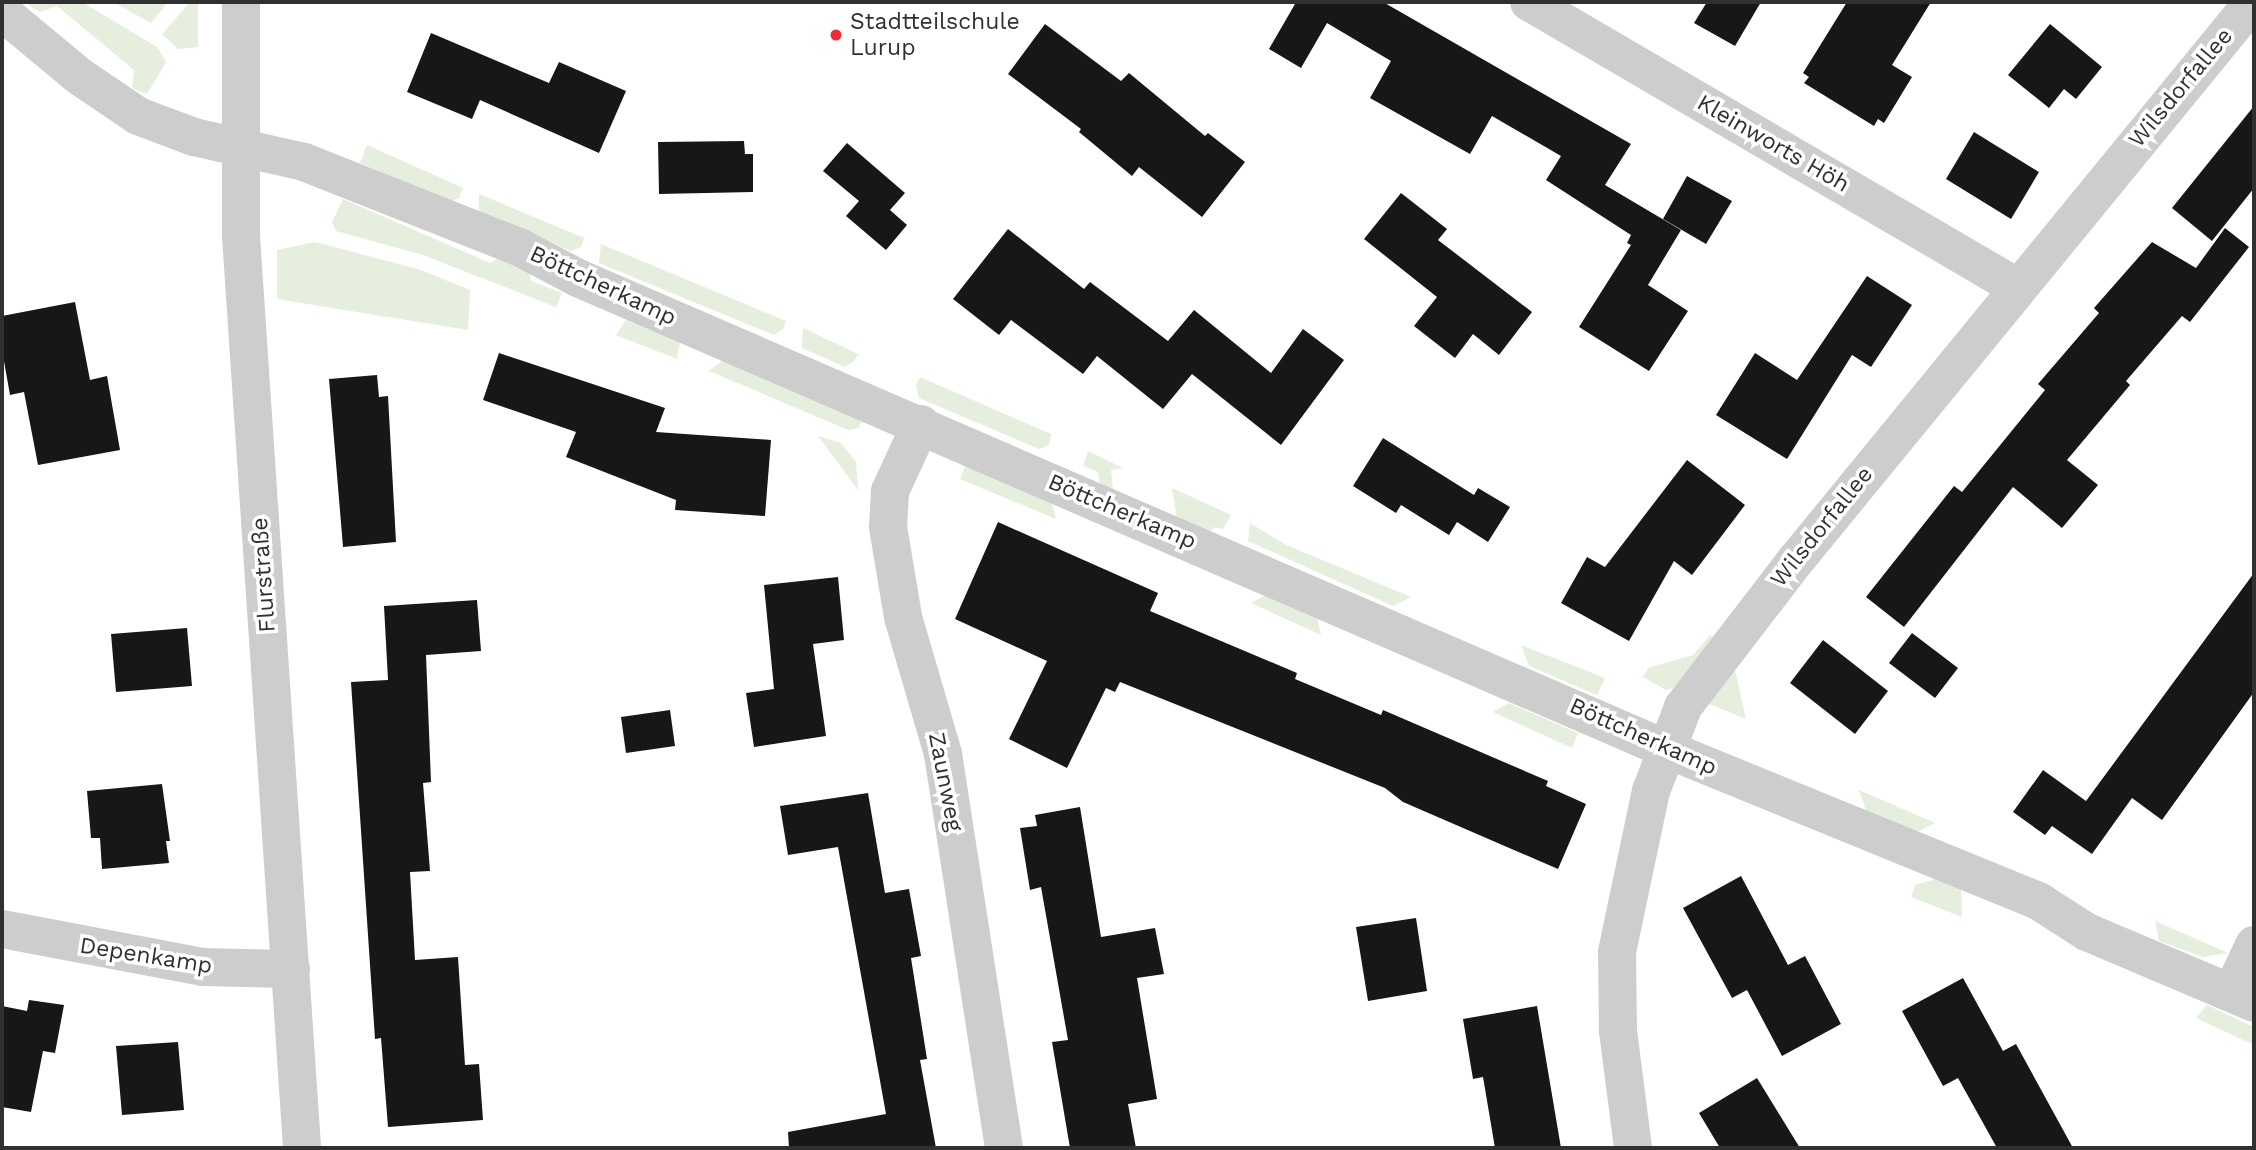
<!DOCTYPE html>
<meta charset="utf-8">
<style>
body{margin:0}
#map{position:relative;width:2256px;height:1150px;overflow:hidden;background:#fff;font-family:"Work Sans",sans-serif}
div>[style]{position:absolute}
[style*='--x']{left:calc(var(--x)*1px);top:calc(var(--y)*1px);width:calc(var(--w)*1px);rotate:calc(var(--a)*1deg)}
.green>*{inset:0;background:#e6eedd}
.building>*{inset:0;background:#171717}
.minor>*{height:38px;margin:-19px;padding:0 19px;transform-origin:19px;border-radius:19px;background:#cdcdcd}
.dots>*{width:19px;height:19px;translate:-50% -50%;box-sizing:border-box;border:4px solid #fff;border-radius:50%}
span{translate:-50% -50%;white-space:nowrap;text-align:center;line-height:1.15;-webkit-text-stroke:7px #fff;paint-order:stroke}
.poi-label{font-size:23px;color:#303030}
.left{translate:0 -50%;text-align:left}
.street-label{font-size:23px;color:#303030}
.frame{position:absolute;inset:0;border:4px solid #303030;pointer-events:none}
</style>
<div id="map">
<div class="green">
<div style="clip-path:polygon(24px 2px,82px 2px,157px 47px,166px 62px,147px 94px,132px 88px,134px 70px,57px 6px,40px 12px)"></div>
<div style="clip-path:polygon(113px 2px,168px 2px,151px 23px)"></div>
<div style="clip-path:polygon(190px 2px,198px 2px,198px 47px,178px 49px,162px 34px)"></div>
<div style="clip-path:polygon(367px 145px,463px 188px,459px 198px,450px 202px,360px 163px)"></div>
<div style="clip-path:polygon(479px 194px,584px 238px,581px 247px,571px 251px,479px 213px)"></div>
<div style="clip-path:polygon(343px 199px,490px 263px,507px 253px,527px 261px,531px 281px,562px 293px,556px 307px,423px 255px,336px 231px,332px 222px)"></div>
<div style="clip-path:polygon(315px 242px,418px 269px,470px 290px,468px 330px,277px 299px,277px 250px)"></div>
<div style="clip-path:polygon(601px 244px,786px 321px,783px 329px,774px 335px,599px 263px)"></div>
<div style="clip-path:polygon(626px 320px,680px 342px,677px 359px,616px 335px)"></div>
<div style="clip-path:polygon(803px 328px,858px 354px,854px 361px,845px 367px,802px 348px)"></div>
<div style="clip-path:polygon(723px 360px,862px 420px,859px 428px,848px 430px,709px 371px)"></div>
<div style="clip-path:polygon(920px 377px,1051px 434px,1049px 445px,1039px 449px,919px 398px,916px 385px)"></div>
<div style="clip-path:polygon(818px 436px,841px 443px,856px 462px,858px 490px)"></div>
<div style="clip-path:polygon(1088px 451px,1123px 468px,1111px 470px,1114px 499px,1101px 493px,1098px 472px,1083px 466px)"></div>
<div style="clip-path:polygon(967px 461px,1051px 499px,1056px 519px,960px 479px)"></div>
<div style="clip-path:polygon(1172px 488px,1231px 515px,1223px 529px,1215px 527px,1204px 536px,1178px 525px)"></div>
<div style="clip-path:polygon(1250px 523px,1286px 545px,1411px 597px,1393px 606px,1248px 541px)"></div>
<div style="clip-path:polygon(1268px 594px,1317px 617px,1321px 635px,1251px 603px)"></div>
<div style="clip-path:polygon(1710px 635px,1713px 638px,1674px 688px,1666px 690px,1643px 677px,1648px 668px,1693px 655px)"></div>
<div style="clip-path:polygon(1521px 645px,1605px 678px,1597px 695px,1529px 666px)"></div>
<div style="clip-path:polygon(1734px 665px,1746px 719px,1709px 704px)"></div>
<div style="clip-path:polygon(1509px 703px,1578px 733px,1572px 748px,1493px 712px)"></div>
<div style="clip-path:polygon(1859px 790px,1935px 823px,1915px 833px,1867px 813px)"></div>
<div style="clip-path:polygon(1946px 876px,1961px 881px,1962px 917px,1911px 897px,1915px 885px)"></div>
<div style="clip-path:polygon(2155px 921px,2228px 953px,2203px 957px,2159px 941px)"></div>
<div style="clip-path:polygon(2207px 1005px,2254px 1027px,2254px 1045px,2196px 1018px)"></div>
</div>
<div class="building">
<div style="clip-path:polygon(1290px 2px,1383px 2px,1631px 144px,1605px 185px,1681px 230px,1648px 285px,1688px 311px,1649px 371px,1579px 327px,1631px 245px,1627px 243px,1631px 235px,1546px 180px,1561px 156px,1492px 116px,1470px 154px,1370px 98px,1391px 61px,1327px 23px,1301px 68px,1269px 49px,1295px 4px)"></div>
<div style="clip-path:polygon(1707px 2px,1761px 2px,1735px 46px,1694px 23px)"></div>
<div style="clip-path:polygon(1847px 2px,1931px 2px,1892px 65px,1912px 77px,1884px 123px,1878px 119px,1874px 126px,1804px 83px,1809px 77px,1803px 73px)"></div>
<div style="clip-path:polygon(1045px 24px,1121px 81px,1129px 73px,1205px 136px,1208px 133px,1245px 162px,1202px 217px,1139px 167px,1132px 176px,1079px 132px,1081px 129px,1008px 74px)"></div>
<div style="clip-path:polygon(2050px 24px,2102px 67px,2076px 99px,2064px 89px,2049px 108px,2008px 75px)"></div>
<div style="clip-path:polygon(431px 33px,549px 83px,559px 62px,626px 91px,599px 153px,480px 100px,472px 119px,407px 92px)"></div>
<div style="clip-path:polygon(2254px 106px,2254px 188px,2212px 241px,2172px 208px)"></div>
<div style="clip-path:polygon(1974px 132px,2039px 172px,2011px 219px,1946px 179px)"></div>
<div style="clip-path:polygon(744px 141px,745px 154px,753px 154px,753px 192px,659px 194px,658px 142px)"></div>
<div style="clip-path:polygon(847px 143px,905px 193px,890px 210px,907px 225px,886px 250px,846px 216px,859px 201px,823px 171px)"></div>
<div style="clip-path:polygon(1687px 176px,1732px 201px,1706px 244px,1663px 219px)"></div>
<div style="clip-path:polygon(1401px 193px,1447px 229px,1438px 240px,1532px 312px,1499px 355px,1473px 334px,1455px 358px,1414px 326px,1437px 297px,1364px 239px)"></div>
<div style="clip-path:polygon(2225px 228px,2249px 247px,2190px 322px,2182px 316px,2126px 381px,2130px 385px,2067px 460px,2098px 485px,2062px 528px,2013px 487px,1904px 627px,1866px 597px,1954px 486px,1962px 492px,2045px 390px,2038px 384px,2099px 313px,2094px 308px,2152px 242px,2196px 268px)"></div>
<div style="clip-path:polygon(1008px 229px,1084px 289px,1090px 282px,1168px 341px,1194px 310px,1271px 373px,1303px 329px,1344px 360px,1281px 445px,1192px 374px,1163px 409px,1097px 356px,1083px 374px,1011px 320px,999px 335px,953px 299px)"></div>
<div style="clip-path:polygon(1867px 276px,1912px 305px,1871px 367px,1852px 355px,1787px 459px,1716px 415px,1755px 353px,1797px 380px)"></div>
<div style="clip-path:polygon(75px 302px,90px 380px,107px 376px,120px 450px,38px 465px,24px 392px,10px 395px,2px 350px,2px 316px)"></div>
<div style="clip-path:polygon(499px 353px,665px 408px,656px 432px,771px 440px,765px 516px,675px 510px,676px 500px,566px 457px,576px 432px,483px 400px)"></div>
<div style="clip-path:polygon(377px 375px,379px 397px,388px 396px,396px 542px,343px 547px,329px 379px)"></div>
<div style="clip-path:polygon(1383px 438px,1474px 495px,1478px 488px,1510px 507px,1488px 542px,1457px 522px,1449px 535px,1401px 505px,1396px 513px,1353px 486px)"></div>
<div style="clip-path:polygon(1687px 460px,1745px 505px,1692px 575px,1674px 561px,1629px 641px,1561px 603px,1587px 557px,1605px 567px)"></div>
<div style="clip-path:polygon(998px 522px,1158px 593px,1150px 611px,1297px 673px,1295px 679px,1381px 715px,1383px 710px,1548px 781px,1546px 786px,1586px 804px,1558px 869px,1403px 802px,1385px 788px,1120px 682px,1115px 692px,1106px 688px,1067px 768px,1009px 739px,1047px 661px,955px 619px)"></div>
<div style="clip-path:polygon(2254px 573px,2254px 692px,2162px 820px,2132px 798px,2092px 854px,2052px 826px,2045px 835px,2013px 812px,2043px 770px,2086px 801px)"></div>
<div style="clip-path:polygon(838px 577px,844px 640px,813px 644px,826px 736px,754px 747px,746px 693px,774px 689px,764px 585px)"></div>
<div style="clip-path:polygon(477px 600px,481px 651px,426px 655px,431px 782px,423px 783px,430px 871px,410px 872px,415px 960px,458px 957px,465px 1065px,479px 1064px,483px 1120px,388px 1127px,381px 1038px,375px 1039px,351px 682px,388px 680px,384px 606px)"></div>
<div style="clip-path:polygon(187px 628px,192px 686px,116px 692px,111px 634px)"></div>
<div style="clip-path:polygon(1912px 633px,1958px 668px,1935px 698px,1889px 663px)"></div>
<div style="clip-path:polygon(1823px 640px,1888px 691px,1855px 734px,1790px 683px)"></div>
<div style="clip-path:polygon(670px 710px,675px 746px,626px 753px,621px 717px)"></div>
<div style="clip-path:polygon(162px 784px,170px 841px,166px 841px,169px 863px,102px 869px,100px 838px,91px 838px,87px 791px)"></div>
<div style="clip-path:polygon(868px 793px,885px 893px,909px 889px,921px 956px,911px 958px,927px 1059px,920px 1060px,936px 1148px,789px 1148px,788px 1132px,886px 1114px,838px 847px,788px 855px,780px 806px)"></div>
<div style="clip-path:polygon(1080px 807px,1101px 937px,1155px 928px,1164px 974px,1137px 978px,1157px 1099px,1128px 1104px,1136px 1148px,1070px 1148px,1052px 1042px,1068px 1040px,1041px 887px,1030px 890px,1020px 828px,1037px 826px,1035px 815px)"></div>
<div style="clip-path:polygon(1741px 876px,1788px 965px,1805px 956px,1841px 1024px,1782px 1056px,1747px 990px,1732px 998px,1683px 908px)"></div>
<div style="clip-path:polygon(1416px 918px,1427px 991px,1368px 1001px,1356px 927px)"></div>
<div style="clip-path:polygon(1963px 978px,2003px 1051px,2016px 1044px,2073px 1148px,1997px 1148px,1958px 1078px,1943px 1086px,1902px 1011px)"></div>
<div style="clip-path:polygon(29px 1000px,64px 1005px,55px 1053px,43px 1051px,31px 1112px,2px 1107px,2px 1006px,27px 1011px)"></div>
<div style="clip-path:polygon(1537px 1006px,1561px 1148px,1495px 1148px,1483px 1077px,1473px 1079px,1463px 1019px)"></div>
<div style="clip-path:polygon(178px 1042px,184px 1110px,122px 1115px,116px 1046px)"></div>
<div style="clip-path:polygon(1757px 1078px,1800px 1148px,1720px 1148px,1699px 1113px)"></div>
</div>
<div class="minor">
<div style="--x:241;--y:2;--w:234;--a:90"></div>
<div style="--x:241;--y:236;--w:914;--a:86.17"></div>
<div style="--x:1529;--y:2;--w:565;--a:30.29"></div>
<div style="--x:2;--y:12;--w:100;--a:39.7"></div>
<div style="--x:79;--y:76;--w:71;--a:34.1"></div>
<div style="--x:138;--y:116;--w:60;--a:20.6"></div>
<div style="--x:194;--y:137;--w:113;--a:12.8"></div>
<div style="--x:304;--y:162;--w:233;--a:21.6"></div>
<div style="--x:521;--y:248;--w:64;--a:27.8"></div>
<div style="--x:578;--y:278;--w:1186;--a:23.41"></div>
<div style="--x:1666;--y:749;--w:404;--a:22.2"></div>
<div style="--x:2040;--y:902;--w:56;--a:32.6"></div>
<div style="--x:2087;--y:932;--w:181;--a:23"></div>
<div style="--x:921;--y:424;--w:74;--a:114.8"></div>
<div style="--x:890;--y:491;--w:36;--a:93"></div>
<div style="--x:888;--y:527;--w:91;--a:80.5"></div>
<div style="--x:903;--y:617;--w:143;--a:73.7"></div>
<div style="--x:943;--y:754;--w:399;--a:81.2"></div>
<div style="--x:2;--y:929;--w:205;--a:10.7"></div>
<div style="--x:203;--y:967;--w:88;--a:1.3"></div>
<div style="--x:2232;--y:992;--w:52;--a:-64.9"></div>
<div style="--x:1633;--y:1148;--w:118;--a:-97.3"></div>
<div style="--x:1618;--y:1031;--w:79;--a:-90.7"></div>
<div style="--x:1617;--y:952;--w:165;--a:-78.1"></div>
<div style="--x:1651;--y:791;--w:90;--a:-69.1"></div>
<div style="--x:1683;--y:707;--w:185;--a:-52.5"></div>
<div style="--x:1796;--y:560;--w:721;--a:-50.68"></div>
</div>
<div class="dots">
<div style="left:836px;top:35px;background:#f0293a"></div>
</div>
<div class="poi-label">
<span class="left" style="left:850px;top:35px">Stadtteilschule<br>Lurup</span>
</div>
<div class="street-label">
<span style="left:2181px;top:88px;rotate:-50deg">Wilsdorfallee</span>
<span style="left:1773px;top:144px;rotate:30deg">Kleinworts Höh</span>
<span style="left:603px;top:286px;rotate:25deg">Böttcherkamp</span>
<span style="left:1122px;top:512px;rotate:23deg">Böttcherkamp</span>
<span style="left:1822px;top:527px;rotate:-51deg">Wilsdorfallee</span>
<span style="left:264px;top:575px;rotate:-94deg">Flurstraße</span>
<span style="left:1643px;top:737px;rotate:24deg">Böttcherkamp</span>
<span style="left:945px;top:782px;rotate:79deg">Zaunweg</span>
<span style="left:146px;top:956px;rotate:9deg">Depenkamp</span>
</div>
<div class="frame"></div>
</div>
